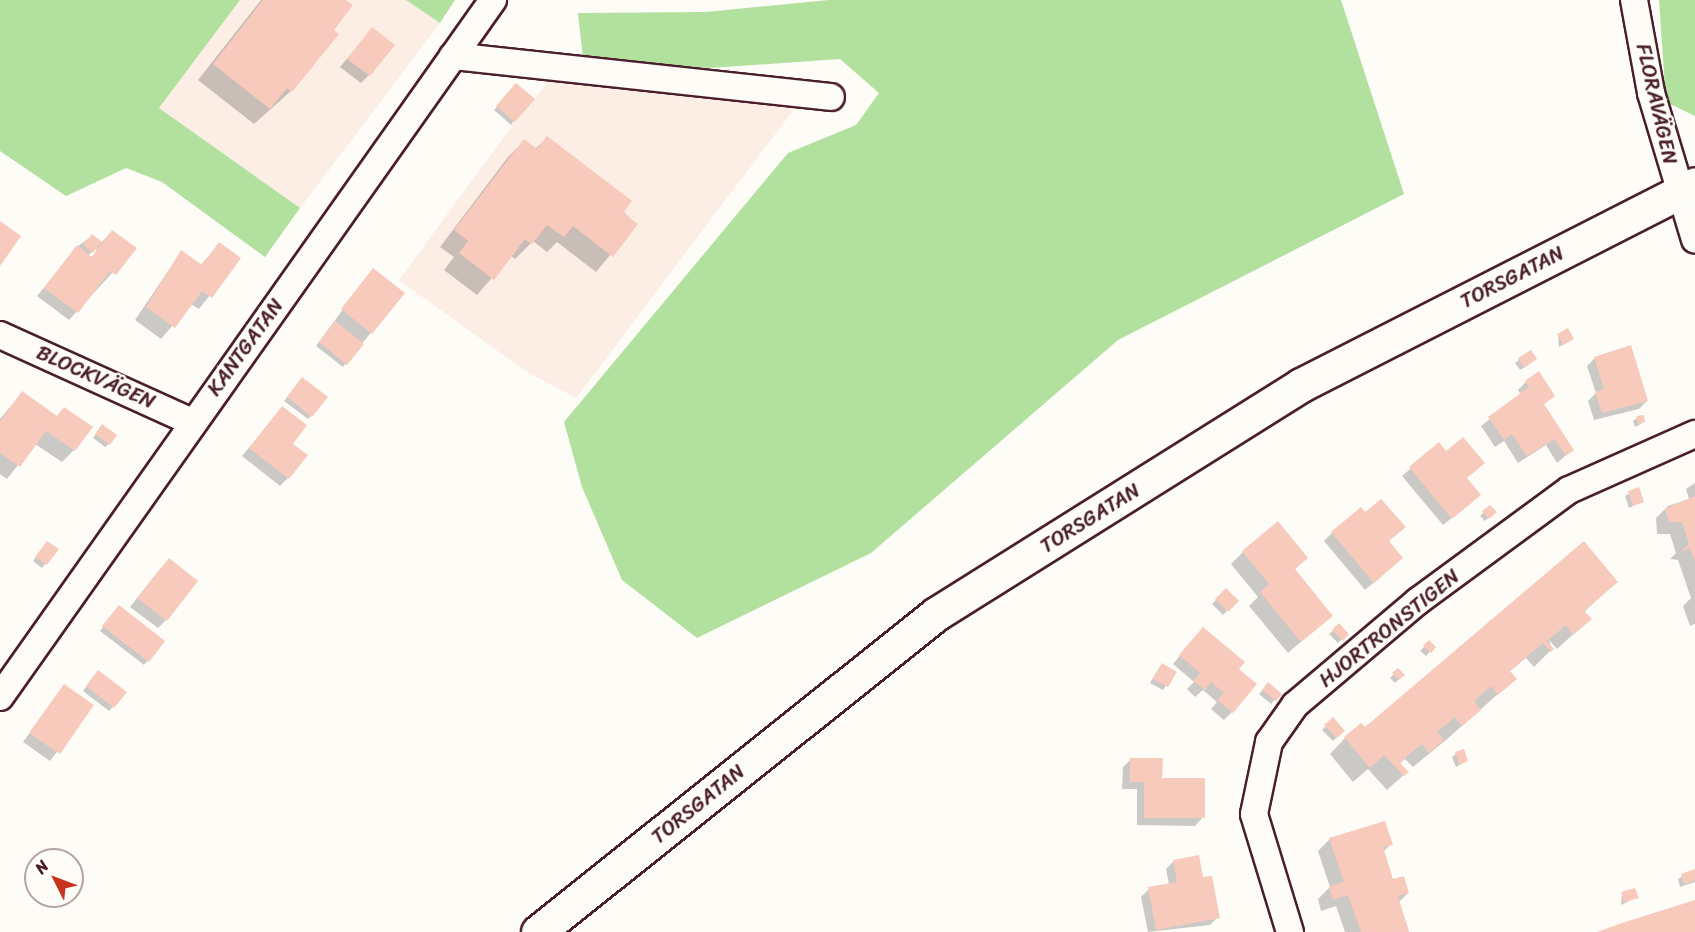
<!DOCTYPE html>
<meta charset="utf-8">
<style>
body{margin:0}
#map{position:relative;width:1695px;height:932px;overflow:hidden;background:#fdfcf7;font-family:Sriracha,sans-serif}
div>[style]{position:absolute}
[style*='--x']{left:calc(var(--x)*1px);top:calc(var(--y)*1px);width:calc(var(--w)*1px);rotate:calc(var(--a)*1deg)}
.built>*{inset:0;background:#fcede5}
.green>*{inset:0;background:#b1e09f}
.shadow>*{inset:0;background:#0003}
.building>*{inset:0;background:#f8cabc}
.roads{filter:drop-shadow(2px 0 #4a1f2b) drop-shadow(-2px 0 #4a1f2b) drop-shadow(0 2px #4a1f2b) drop-shadow(0 -2px #4a1f2b)}
.minor>*{height:26px;margin:-13px;padding:0 13px;transform-origin:13px;border-radius:13px;background:#fdfcf7}
.secondary>*{height:33px;margin:-16.5px;padding:0 16.5px;transform-origin:16.5px;border-radius:16.5px;background:#fdfcf7}
span{translate:-50% -50%;white-space:nowrap;text-align:center;line-height:1.15;-webkit-text-stroke:4.5px #fdfcf7;paint-order:stroke}
.street-label{font-size:21px;color:#4a1f2b}
.north{position:absolute;left:24px;top:848px;width:60px;height:60px;box-sizing:border-box;background:#fdfcf7;border:2px solid #b5a4a5;border-radius:50%;rotate:312deg;font-size:16px;font-weight:700;line-height:24px;text-align:center;color:#4a1f2b}
.north::after{content:'';display:block;margin:auto;width:21px;height:27px;background:#c8321e;clip-path:polygon(50% 0,100% 100%,50% 72%,0 100%)}
</style>
<div id="map">
<div class="built">
<div style="clip-path:polygon(240px 0,406px 0,440px 23px,300px 208px,159px 108px)"></div>
<div style="clip-path:polygon(552px 76px,795px 108px,576px 398px,524px 370px,399px 280px,515px 122px,496px 106px,516px 83px,535px 99px)"></div>
</div>
<div class="green">
<div style="clip-path:polygon(0 0,240px 0,159px 108px,300px 208px,265px 257px,162px 182px,126px 168px,66px 196px,0 151px)"></div>
<div style="clip-path:polygon(406px 0,455px 0,440px 23px)"></div>
<div style="clip-path:polygon(829px 0,1341px 0,1404px 194px,1118px 340px,871px 553px,697px 638px,622px 580px,582px 487px,564px 422px,788px 153px,856px 125px,879px 93px,840px 59px,710px 68px,583px 59px,578px 13px,706px 12px)"></div>
<div style="clip-path:polygon(1659px 0,1695px 0,1695px 116px,1666px 102px)"></div>
</div>
<div class="shadow">
<div style="clip-path:polygon(261px 0,343px 0,291px 91px,254px 124px,198px 80px)"></div>
<div style="clip-path:polygon(372px 29px,369px 75px,361px 83px,340px 67px)"></div>
<div style="clip-path:polygon(512px 89px,514px 121px,511px 125px,494px 110px)"></div>
<div style="clip-path:polygon(547px 138px,636px 224px,596px 272px,557px 242px,547px 252px,533px 241px,515px 259px,511px 256px,477px 295px,444px 270px,454px 257px,440px 247px,508px 157px,524px 141px,535px 149px)"></div>
<div style="clip-path:polygon(evenodd,112px 231px,135px 248px,69px 320px,37px 296px,77px 247px,92px 236px,101px 243px,112px 231px,95px 248px,97px 250px,91px 258px,88px 256px,95px 248px)"></div>
<div style="clip-path:polygon(219px 244px,239px 258px,199px 309px,191px 304px,161px 339px,135px 320px,181px 252px,200px 266px)"></div>
<div style="clip-path:polygon(366px 278px,403px 293px,343px 367px,316px 346px)"></div>
<div style="clip-path:polygon(1558px 335px,1568px 342px,1559px 347px)"></div>
<div style="clip-path:polygon(1530px 352px,1531px 363px,1520px 370px,1515px 363px)"></div>
<div style="clip-path:polygon(1595px 358px,1647px 401px,1639px 409px,1594px 420px,1588px 401px,1596px 393px,1587px 366px)"></div>
<div style="clip-path:polygon(1526px 382px,1553px 396px,1543px 405px,1572px 450px,1557px 463px,1546px 445px,1518px 463px,1504px 441px,1495px 447px,1481px 426px,1521px 395px,1518px 390px)"></div>
<div style="clip-path:polygon(299px 383px,311px 416px,308px 419px,284px 401px)"></div>
<div style="clip-path:polygon(22px 393px,56px 417px,64px 409px,74px 450px,62px 462px,35px 444px,7px 479px,0 474px,0 419px)"></div>
<div style="clip-path:polygon(282px 408px,291px 444px,288px 478px,280px 486px,242px 456px)"></div>
<div style="clip-path:polygon(1637px 418px,1644px 422px,1635px 427px,1633px 421px)"></div>
<div style="clip-path:polygon(99px 430px,109px 444px,105px 447px,93px 438px)"></div>
<div style="clip-path:polygon(1439px 444px,1466px 479px,1471px 503px,1443px 525px,1402px 476px)"></div>
<div style="clip-path:polygon(1695px 483px,1695px 624px,1690px 626px,1683px 606px,1691px 598px,1678px 560px,1670px 559px,1676px 553px,1670px 534px,1657px 534px,1656px 518px,1668px 506px,1689px 499px,1686px 489px)"></div>
<div style="clip-path:polygon(1638px 489px,1642px 501px,1629px 508px,1625px 496px)"></div>
<div style="clip-path:polygon(1489px 507px,1495px 512px,1485px 521px,1480px 516px)"></div>
<div style="clip-path:polygon(1332px 533px,1387px 542px,1393px 566px,1365px 590px,1324px 541px)"></div>
<div style="clip-path:polygon(44px 546px,45px 564px,42px 568px,33px 561px)"></div>
<div style="clip-path:polygon(1243px 552px,1306px 558px,1294px 570px,1331px 616px,1288px 653px,1249px 606px,1258px 597px,1231px 564px)"></div>
<div style="clip-path:polygon(161px 568px,166px 620px,158px 628px,130px 607px)"></div>
<div style="clip-path:polygon(1616px 582px,1584px 612px,1590px 619px,1557px 649px,1549px 640px,1552px 649px,1534px 667px,1526px 658px,1509px 672px,1515px 679px,1446px 740px,1413px 767px,1405px 759px,1399px 764px,1407px 772px,1387px 790px,1368px 769px,1353px 782px,1330px 754px,1345px 738px)"></div>
<div style="clip-path:polygon(1226px 590px,1237px 601px,1223px 615px,1212px 604px)"></div>
<div style="clip-path:polygon(115px 611px,163px 642px,144px 665px,100px 631px)"></div>
<div style="clip-path:polygon(1339px 626px,1347px 634px,1338px 643px,1329px 634px)"></div>
<div style="clip-path:polygon(1195px 637px,1237px 669px,1232px 712px,1224px 720px,1211px 709px,1217px 702px,1203px 690px,1195px 697px,1187px 689px,1194px 682px,1173px 664px)"></div>
<div style="clip-path:polygon(1429px 642px,1434px 647px,1426px 656px,1420px 651px)"></div>
<div style="clip-path:polygon(1159px 668px,1175px 672px,1163px 690px,1150px 683px)"></div>
<div style="clip-path:polygon(1398px 670px,1403px 675px,1395px 683px,1390px 678px)"></div>
<div style="clip-path:polygon(94px 676px,113px 707px,109px 711px,83px 691px)"></div>
<div style="clip-path:polygon(1268px 684px,1279px 694px,1271px 704px,1259px 694px)"></div>
<div style="clip-path:polygon(64px 686px,92px 706px,50px 761px,23px 742px)"></div>
<div style="clip-path:polygon(1333px 719px,1343px 731px,1333px 741px,1322px 730px)"></div>
<div style="clip-path:polygon(1456px 754px,1467px 761px,1456px 767px,1452px 757px)"></div>
<div style="clip-path:polygon(1131px 759px,1161px 780px,1203px 817px,1195px 826px,1137px 825px,1137px 789px,1122px 789px,1123px 767px)"></div>
<div style="clip-path:polygon(1330px 839px,1391px 844px,1383px 852px,1392px 881px,1408px 893px,1399px 902px,1409px 932px,1345px 932px,1336px 906px,1321px 911px,1318px 899px,1330px 887px,1318px 851px)"></div>
<div style="clip-path:polygon(1174px 861px,1202px 879px,1218px 917px,1210px 925px,1148px 932px,1141px 897px,1149px 889px,1169px 885px,1166px 869px)"></div>
<div style="clip-path:polygon(1695px 870px,1695px 882px,1680px 887px,1678px 879px)"></div>
<div style="clip-path:polygon(1622px 894px,1637px 897px,1621px 905px)"></div>
</div>
<div class="building">
<div style="clip-path:polygon(263px 0,346px 0,353px 5px,334px 30px,339px 34px,292px 92px,287px 88px,270px 109px,213px 64px)"></div>
<div style="clip-path:polygon(372px 27px,395px 45px,370px 76px,347px 59px)"></div>
<div style="clip-path:polygon(516px 83px,535px 99px,515px 122px,496px 106px)"></div>
<div style="clip-path:polygon(547px 136px,632px 201px,623px 213px,638px 224px,613px 257px,573px 226px,564px 237px,547px 225px,532px 244px,525px 239px,494px 280px,459px 253px,468px 241px,454px 230px,524px 139px,537px 149px)"></div>
<div style="clip-path:polygon(0 221px,21px 236px,0 266px)"></div>
<div style="clip-path:polygon(112px 230px,137px 248px,116px 275px,110px 271px,78px 313px,44px 288px,77px 245px,92px 257px)"></div>
<div style="clip-path:polygon(92px 234px,102px 242px,93px 253px,83px 245px)"></div>
<div style="clip-path:polygon(219px 242px,241px 258px,212px 298px,202px 291px,175px 328px,146px 307px,181px 250px,202px 265px)"></div>
<div style="clip-path:polygon(373px 268px,405px 293px,372px 334px,341px 309px)"></div>
<div style="clip-path:polygon(335px 321px,364px 344px,347px 365px,319px 342px)"></div>
<div style="clip-path:polygon(1568px 328px,1574px 339px,1563px 345px,1557px 334px)"></div>
<div style="clip-path:polygon(1631px 345px,1648px 401px,1602px 413px,1595px 392px,1604px 389px,1594px 357px)"></div>
<div style="clip-path:polygon(1531px 350px,1537px 359px,1524px 368px,1518px 358px)"></div>
<div style="clip-path:polygon(1539px 371px,1555px 396px,1544px 404px,1574px 450px,1566px 456px,1555px 439px,1527px 456px,1512px 434px,1504px 440px,1488px 417px,1529px 387px,1525px 381px)"></div>
<div style="clip-path:polygon(302px 377px,328px 397px,312px 417px,287px 397px)"></div>
<div style="clip-path:polygon(22px 391px,57px 416px,64px 407px,93px 427px,75px 451px,46px 431px,20px 467px,0 453px,0 422px)"></div>
<div style="clip-path:polygon(282px 406px,307px 425px,293px 444px,308px 455px,289px 479px,249px 448px)"></div>
<div style="clip-path:polygon(1644px 415px,1645px 422px,1638px 424px,1636px 416px)"></div>
<div style="clip-path:polygon(102px 424px,117px 435px,110px 445px,95px 434px)"></div>
<div style="clip-path:polygon(1463px 437px,1485px 463px,1467px 478px,1481px 495px,1452px 519px,1409px 467px,1439px 442px,1446px 451px)"></div>
<div style="clip-path:polygon(1639px 487px,1644px 502px,1633px 506px,1628px 491px)"></div>
<div style="clip-path:polygon(1695px 496px,1695px 561px,1690px 548px,1681px 552px,1689px 544px,1682px 522px,1669px 522px,1665px 509px)"></div>
<div style="clip-path:polygon(1381px 499px,1406px 527px,1389px 541px,1403px 558px,1374px 583px,1331px 532px,1361px 507px,1365px 512px)"></div>
<div style="clip-path:polygon(1490px 505px,1497px 512px,1489px 519px,1482px 511px)"></div>
<div style="clip-path:polygon(1278px 521px,1308px 558px,1295px 569px,1333px 616px,1301px 642px,1260px 592px,1269px 584px,1242px 551px)"></div>
<div style="clip-path:polygon(47px 541px,59px 549px,47px 565px,35px 557px)"></div>
<div style="clip-path:polygon(1584px 541px,1618px 582px,1584px 611px,1592px 619px,1573px 635px,1566px 625px,1547px 641px,1554px 649px,1551px 652px,1543px 643px,1510px 671px,1517px 679px,1498px 695px,1491px 686px,1474px 701px,1481px 710px,1462px 726px,1455px 717px,1437px 732px,1444px 740px,1429px 753px,1422px 744px,1407px 756px,1400px 763px,1409px 772px,1404px 776px,1384px 755px,1370px 768px,1344px 737px,1361px 723px,1365px 727px)"></div>
<div style="clip-path:polygon(169px 558px,198px 581px,167px 621px,137px 598px)"></div>
<div style="clip-path:polygon(1226px 588px,1239px 601px,1228px 612px,1215px 599px)"></div>
<div style="clip-path:polygon(119px 605px,165px 641px,149px 662px,102px 626px)"></div>
<div style="clip-path:polygon(1339px 623px,1349px 634px,1343px 641px,1332px 630px)"></div>
<div style="clip-path:polygon(1203px 627px,1245px 662px,1239px 669px,1257px 684px,1233px 713px,1217px 700px,1224px 693px,1211px 682px,1205px 690px,1193px 681px,1200px 673px,1179px 655px)"></div>
<div style="clip-path:polygon(1429px 640px,1436px 647px,1431px 653px,1423px 646px)"></div>
<div style="clip-path:polygon(1162px 663px,1177px 672px,1168px 687px,1153px 679px)"></div>
<div style="clip-path:polygon(1398px 668px,1405px 675px,1399px 680px,1392px 673px)"></div>
<div style="clip-path:polygon(98px 670px,127px 692px,114px 708px,86px 686px)"></div>
<div style="clip-path:polygon(1268px 682px,1282px 694px,1276px 701px,1262px 690px)"></div>
<div style="clip-path:polygon(64px 684px,94px 705px,60px 754px,29px 733px)"></div>
<div style="clip-path:polygon(1333px 717px,1345px 731px,1337px 738px,1324px 725px)"></div>
<div style="clip-path:polygon(1464px 749px,1468px 761px,1459px 765px,1455px 752px)"></div>
<div style="clip-path:polygon(1130px 758px,1163px 758px,1162px 778px,1205px 778px,1205px 818px,1144px 818px,1144px 782px,1130px 782px)"></div>
<div style="clip-path:polygon(1385px 821px,1393px 845px,1383px 847px,1393px 879px,1404px 876px,1409px 893px,1398px 896px,1409px 932px,1361px 932px,1348px 895px,1333px 900px,1329px 886px,1344px 882px,1329px 838px)"></div>
<div style="clip-path:polygon(1199px 855px,1203px 877px,1212px 876px,1220px 918px,1156px 930px,1148px 887px,1177px 882px,1173px 860px)"></div>
<div style="clip-path:polygon(1695px 869px,1695px 880px,1684px 884px,1681px 874px)"></div>
<div style="clip-path:polygon(1635px 888px,1639px 898px,1624px 902px,1621px 892px)"></div>
<div style="clip-path:polygon(1695px 900px,1695px 932px,1597px 932px,1622px 923px)"></div>
</div>
<div class="roads">
<div class="minor">
<div style="--x:1634;--y:0;--w:95;--a:79.6"></div>
<div style="--x:1651;--y:93;--w:153;--a:73.3"></div>
<div style="--x:453;--y:56;--w:380;--a:6.2"></div>
<div style="--x:0;--y:335;--w:211;--a:24.4"></div>
<div style="--x:0;--y:697;--w:854;--a:-54.73"></div>
<div style="--x:1290;--y:932;--w:123;--a:-107"></div>
<div style="--x:1254;--y:814;--w:74;--a:-78.2"></div>
<div style="--x:1269;--y:742;--w:45;--a:-54.9"></div>
<div style="--x:1295;--y:705;--w:161;--a:-40.2"></div>
<div style="--x:1418;--y:601;--w:187;--a:-36.3"></div>
<div style="--x:1569;--y:490;--w:138;--a:-24"></div>
</div>
<div class="secondary">
<div style="--x:538;--y:932;--w:509;--a:-38.62"></div>
<div style="--x:936;--y:614;--w:431;--a:-32.1"></div>
<div style="--x:1301;--y:385;--w:442;--a:-27"></div>
</div>
</div>
<div class="street-label">
<span style="left:1657px;top:104px;rotate:77deg">FLORAVÄGEN</span>
<span style="left:1512px;top:277px;rotate:-27deg">TORSGATAN</span>
<span style="left:245px;top:347px;rotate:-54deg">KANTGATAN</span>
<span style="left:96px;top:377px;rotate:24deg">BLOCKVÄGEN</span>
<span style="left:1090px;top:518px;rotate:-32deg">TORSGATAN</span>
<span style="left:1389px;top:628px;rotate:-39deg">HJORTRONSTIGEN</span>
<span style="left:698px;top:804px;rotate:-39deg">TORSGATAN</span>
</div>
<div class="north">N</div>
</div>
